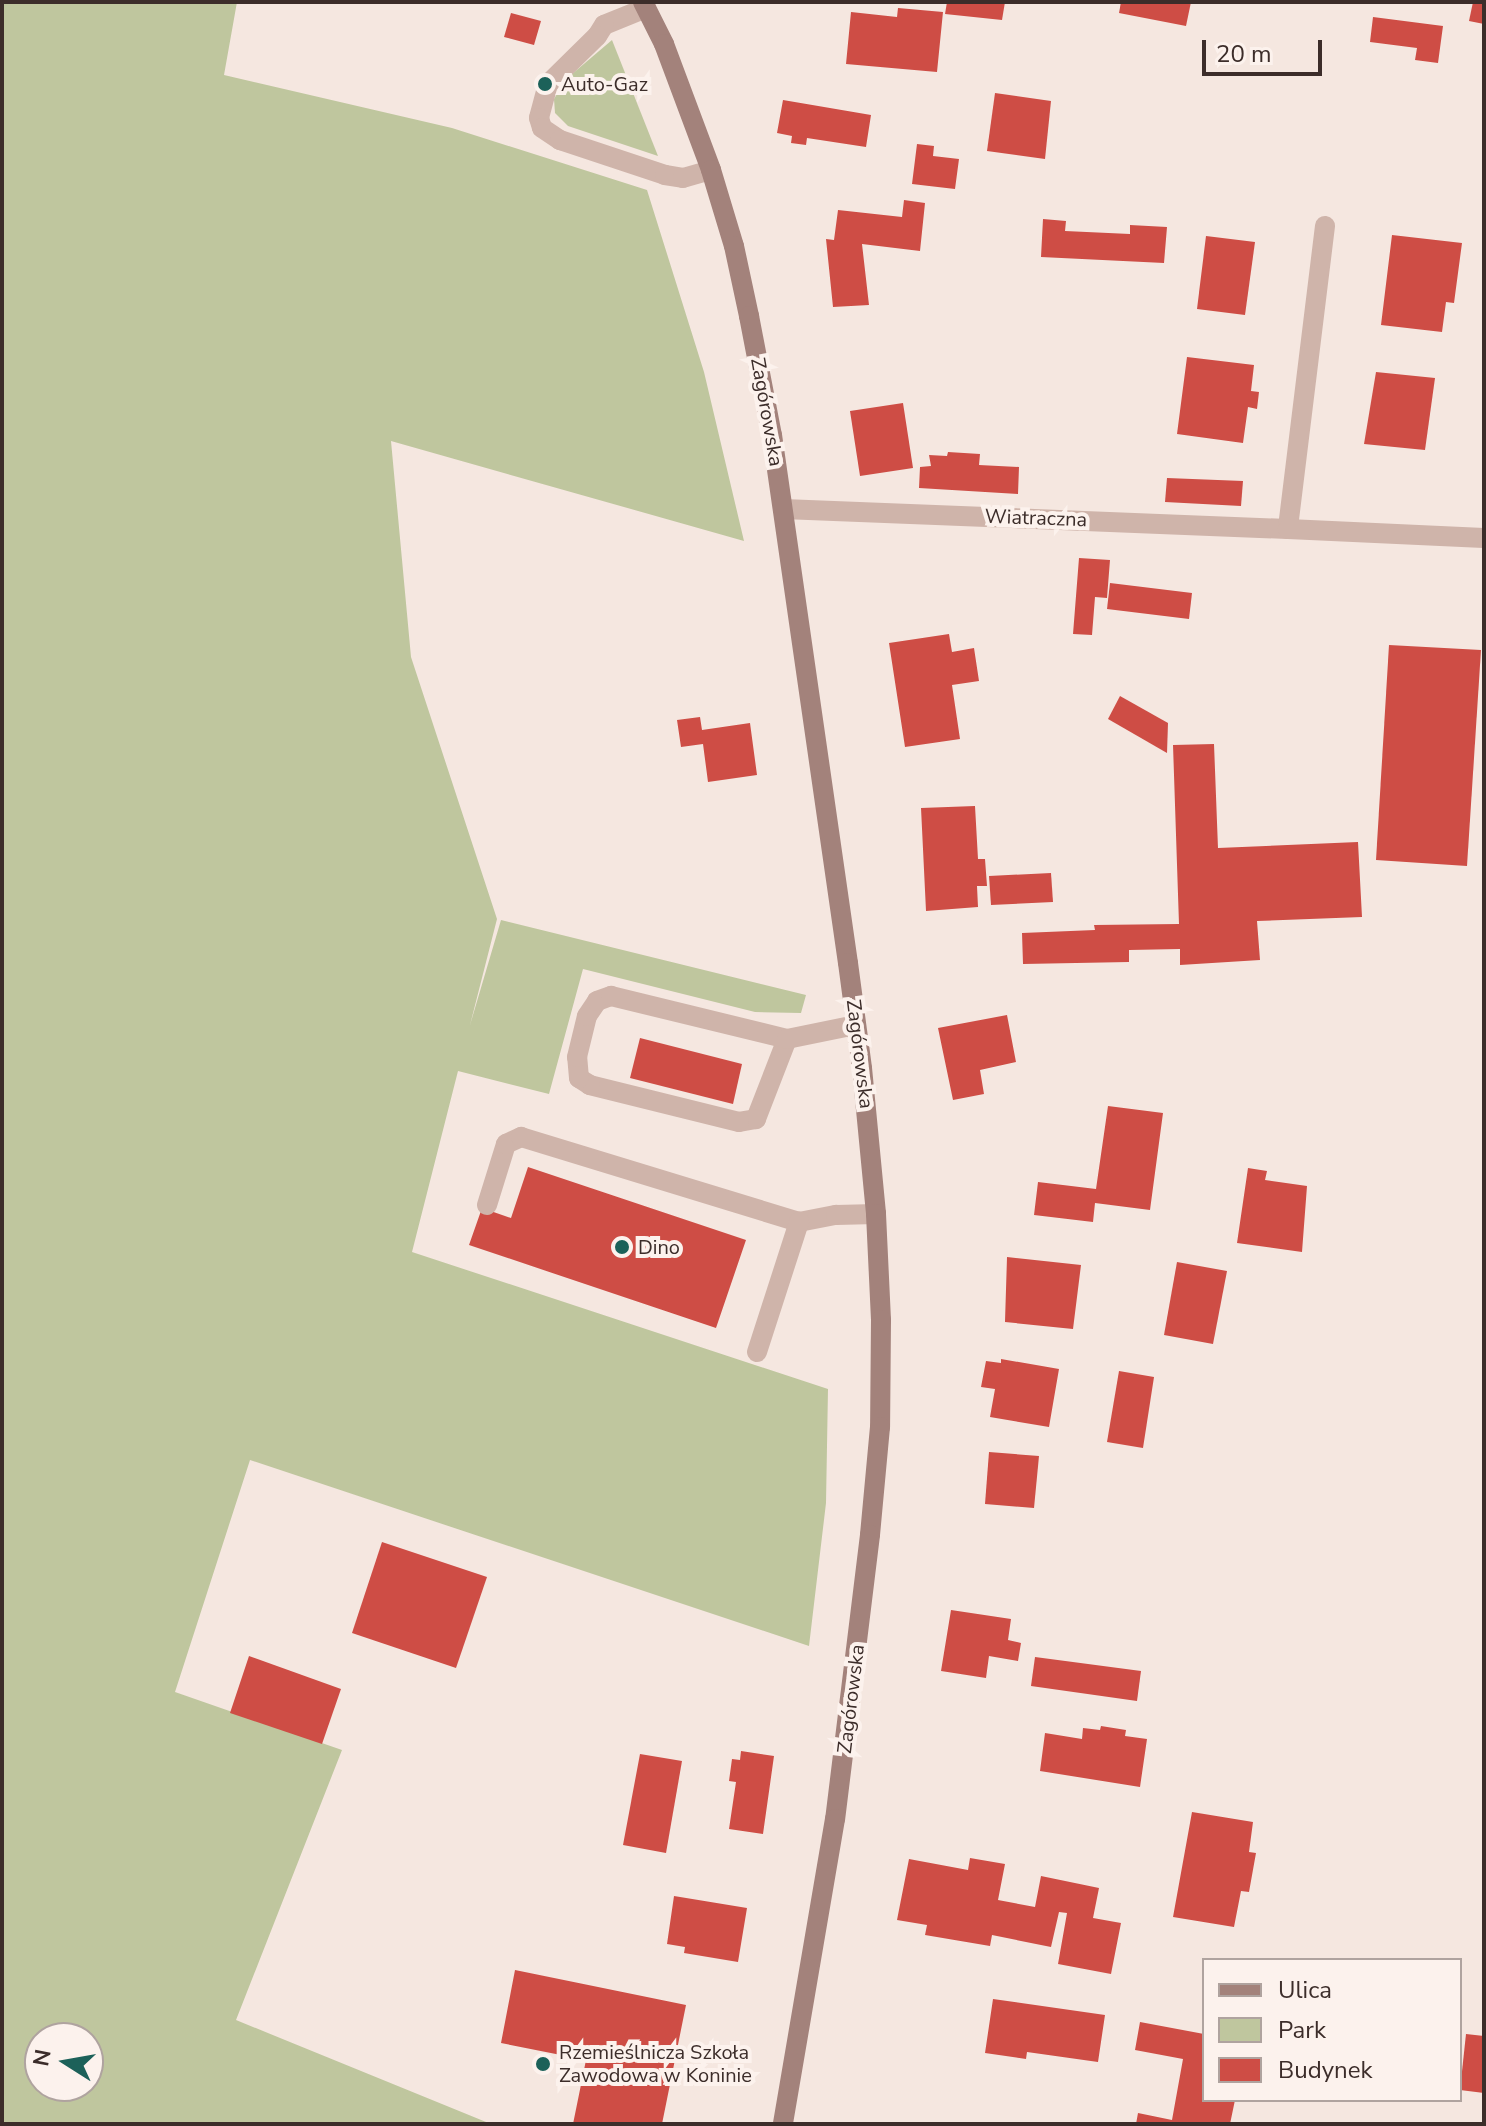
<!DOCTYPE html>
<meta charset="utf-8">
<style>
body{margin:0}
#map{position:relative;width:1486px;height:2126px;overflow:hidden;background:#f5e7e0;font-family:"Nunito Sans",sans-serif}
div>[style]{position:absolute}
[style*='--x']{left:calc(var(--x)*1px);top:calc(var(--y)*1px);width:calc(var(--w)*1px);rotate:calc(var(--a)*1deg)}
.green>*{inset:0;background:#bfc69e}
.building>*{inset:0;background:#ce4d45}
.lane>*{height:20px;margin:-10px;padding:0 10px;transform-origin:10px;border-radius:10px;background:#cfb4aa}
.street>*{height:20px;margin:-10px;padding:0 10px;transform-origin:10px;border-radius:10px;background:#cfb4aa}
.secondary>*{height:20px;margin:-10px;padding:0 10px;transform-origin:10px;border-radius:10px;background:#a3827b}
.dots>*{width:22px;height:22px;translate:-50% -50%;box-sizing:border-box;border:4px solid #fcf2ed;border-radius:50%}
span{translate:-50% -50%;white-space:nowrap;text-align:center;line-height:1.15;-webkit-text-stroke:8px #fcf2ed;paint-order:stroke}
.poi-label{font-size:20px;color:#3c2d2a}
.left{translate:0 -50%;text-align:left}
.street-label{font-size:20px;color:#3c2d2a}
.frame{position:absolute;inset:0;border:4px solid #3c2d2a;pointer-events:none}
.legend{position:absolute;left:1202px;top:1958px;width:260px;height:144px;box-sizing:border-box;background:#fcf2ed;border:2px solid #afa39f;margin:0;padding:10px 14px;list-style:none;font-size:24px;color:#3c2d2a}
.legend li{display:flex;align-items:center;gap:16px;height:40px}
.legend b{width:40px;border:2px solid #afa39f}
.north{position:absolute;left:24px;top:2022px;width:80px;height:80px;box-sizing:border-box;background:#fcf2ed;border:2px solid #afa39f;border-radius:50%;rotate:281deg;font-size:22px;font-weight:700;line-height:32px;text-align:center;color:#3c2d2a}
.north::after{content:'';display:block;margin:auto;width:28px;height:36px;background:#1c6159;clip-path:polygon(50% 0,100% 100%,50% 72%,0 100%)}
.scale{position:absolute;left:1202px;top:40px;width:120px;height:36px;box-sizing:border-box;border:4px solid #3c2d2a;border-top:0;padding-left:10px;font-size:24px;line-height:28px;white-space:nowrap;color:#3c2d2a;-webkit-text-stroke:6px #fcf2ed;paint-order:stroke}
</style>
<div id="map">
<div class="green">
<div style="clip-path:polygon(evenodd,2px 2px,237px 2px,224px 75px,452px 128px,647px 190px,704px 372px,744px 541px,391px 441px,411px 657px,497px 919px,470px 1025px,501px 920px,806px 995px,801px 1013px,755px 1012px,583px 969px,549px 1094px,458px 1071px,412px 1252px,828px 1389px,826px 1503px,809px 1646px,250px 1460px,175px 1692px,342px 1750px,236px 2020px,491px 2124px,2px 2124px,2px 2px,40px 2038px,88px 2038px,88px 2086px,40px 2086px,40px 2038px)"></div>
<div style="clip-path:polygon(612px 40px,658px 156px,568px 126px,555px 113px,554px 99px,565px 80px)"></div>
</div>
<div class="building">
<div style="clip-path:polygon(947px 2px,1005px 2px,1002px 20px,945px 14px)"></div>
<div style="clip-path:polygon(1121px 2px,1191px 2px,1186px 26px,1119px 13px)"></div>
<div style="clip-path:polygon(1473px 2px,1484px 2px,1484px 24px,1469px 21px)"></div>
<div style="clip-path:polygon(898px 8px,943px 12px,937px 72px,846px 64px,851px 12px,897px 17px)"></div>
<div style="clip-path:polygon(511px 13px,541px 21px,534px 45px,504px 37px)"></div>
<div style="clip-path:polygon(1373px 17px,1443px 26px,1438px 63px,1415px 60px,1417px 48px,1370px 42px)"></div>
<div style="clip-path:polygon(995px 93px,1051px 101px,1045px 159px,987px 151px)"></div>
<div style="clip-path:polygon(783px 100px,871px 115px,866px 147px,807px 138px,806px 145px,791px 143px,792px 136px,777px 133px)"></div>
<div style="clip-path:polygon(917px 144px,934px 146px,933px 156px,959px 159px,955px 189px,912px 184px)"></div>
<div style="clip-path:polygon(904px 200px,925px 203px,920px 251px,862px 244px,869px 305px,833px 307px,826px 239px,834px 240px,838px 210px,902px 217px)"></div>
<div style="clip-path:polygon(1043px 219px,1066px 221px,1065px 231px,1130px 234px,1130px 225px,1167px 227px,1164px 263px,1041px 257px)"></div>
<div style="clip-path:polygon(1392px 235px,1462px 243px,1454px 303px,1446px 302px,1442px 332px,1381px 325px)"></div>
<div style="clip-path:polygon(1206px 236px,1255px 242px,1245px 315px,1197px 309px)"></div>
<div style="clip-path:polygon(1187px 357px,1254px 365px,1251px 391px,1259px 392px,1257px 409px,1248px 407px,1243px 443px,1177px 434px)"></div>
<div style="clip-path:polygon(1376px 372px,1435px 378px,1425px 450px,1364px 444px)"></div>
<div style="clip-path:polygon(903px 403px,913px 468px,860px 476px,850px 411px)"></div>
<div style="clip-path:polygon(948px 452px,980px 454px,979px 465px,1019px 467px,1018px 494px,919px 488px,920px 467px,931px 466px,929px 455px,947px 456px)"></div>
<div style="clip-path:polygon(1167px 478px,1243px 481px,1241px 506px,1165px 502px)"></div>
<div style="clip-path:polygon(1079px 558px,1110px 560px,1107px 598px,1095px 597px,1092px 635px,1073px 634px)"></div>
<div style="clip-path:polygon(1110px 583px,1192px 593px,1189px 619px,1107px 609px)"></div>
<div style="clip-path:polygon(949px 634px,952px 652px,974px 648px,979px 681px,952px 685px,960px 739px,905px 747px,889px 643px)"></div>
<div style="clip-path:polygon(1389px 645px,1481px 650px,1467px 866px,1376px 860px)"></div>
<div style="clip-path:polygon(1120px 696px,1168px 723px,1167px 753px,1108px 719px)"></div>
<div style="clip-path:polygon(700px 717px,702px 730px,750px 723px,757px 775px,708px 782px,703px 744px,681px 747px,677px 720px)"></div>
<div style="clip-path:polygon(1214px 744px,1218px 848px,1358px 842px,1362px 917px,1257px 921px,1260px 960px,1180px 965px,1180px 949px,1129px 950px,1129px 962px,1023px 964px,1022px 933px,1095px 930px,1094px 925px,1179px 924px,1173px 745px)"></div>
<div style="clip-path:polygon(975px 806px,978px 859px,985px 859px,987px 886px,977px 886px,978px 907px,926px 911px,921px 808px)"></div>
<div style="clip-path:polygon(1051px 873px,1053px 902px,991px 905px,989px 876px)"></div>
<div style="clip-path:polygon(1007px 1015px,1016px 1062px,980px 1070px,984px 1094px,953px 1100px,938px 1028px)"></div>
<div style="clip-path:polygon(640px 1038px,742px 1064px,733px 1104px,630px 1078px)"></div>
<div style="clip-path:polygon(1108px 1106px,1163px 1113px,1150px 1210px,1095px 1203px,1093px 1222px,1034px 1215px,1038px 1182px,1096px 1189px)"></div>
<div style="clip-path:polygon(528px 1167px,746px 1240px,716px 1328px,469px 1245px,482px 1208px,511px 1218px)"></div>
<div style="clip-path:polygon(1248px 1168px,1267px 1171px,1265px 1180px,1307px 1186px,1302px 1252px,1237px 1243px)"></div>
<div style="clip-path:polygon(1007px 1257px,1081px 1265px,1073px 1329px,1005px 1322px)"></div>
<div style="clip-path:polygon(1177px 1262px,1227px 1271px,1213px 1344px,1164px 1335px)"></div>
<div style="clip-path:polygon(1001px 1359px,1059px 1369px,1049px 1427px,990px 1417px,995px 1389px,981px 1387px,986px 1361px,1001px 1363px)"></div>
<div style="clip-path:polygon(1119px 1371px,1154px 1377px,1143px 1448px,1107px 1442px)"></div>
<div style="clip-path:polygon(989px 1452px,1039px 1456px,1034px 1508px,985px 1504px)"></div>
<div style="clip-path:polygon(382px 1542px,487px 1577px,456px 1668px,352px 1633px)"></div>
<div style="clip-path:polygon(951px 1610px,1011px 1619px,1008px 1640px,1021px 1643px,1018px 1661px,989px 1656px,986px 1678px,941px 1671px)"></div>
<div style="clip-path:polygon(249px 1656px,341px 1689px,322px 1744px,230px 1713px)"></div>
<div style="clip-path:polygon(1035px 1657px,1141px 1671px,1137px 1701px,1031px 1686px)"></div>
<div style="clip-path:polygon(1101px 1726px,1126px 1730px,1125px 1736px,1147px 1739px,1140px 1787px,1040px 1771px,1045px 1733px,1082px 1739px,1083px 1728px,1100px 1730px)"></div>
<div style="clip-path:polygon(741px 1751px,774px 1756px,763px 1834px,729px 1829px,736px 1782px,729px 1781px,732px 1759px,740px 1760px)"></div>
<div style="clip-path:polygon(640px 1754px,682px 1761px,666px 1853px,623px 1845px)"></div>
<div style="clip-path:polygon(1192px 1812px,1253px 1822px,1249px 1852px,1256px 1853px,1249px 1892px,1241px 1891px,1234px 1927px,1173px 1917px)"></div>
<div style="clip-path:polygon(970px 1858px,1005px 1864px,998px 1900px,1035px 1907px,1041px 1876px,1099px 1888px,1093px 1918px,1121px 1923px,1111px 1974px,1058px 1964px,1067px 1913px,1059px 1912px,1051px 1947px,992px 1935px,990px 1946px,925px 1935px,927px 1925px,897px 1920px,909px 1859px,968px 1870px)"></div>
<div style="clip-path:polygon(674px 1896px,747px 1908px,738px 1962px,684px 1953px,685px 1947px,667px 1944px)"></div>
<div style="clip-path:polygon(515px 1970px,686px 2005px,662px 2124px,573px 2124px,586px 2060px,501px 2043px)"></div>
<div style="clip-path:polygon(993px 1999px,1105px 2015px,1098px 2062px,1027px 2052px,1026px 2059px,985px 2053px)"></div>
<div style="clip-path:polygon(1140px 2022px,1204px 2034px,1204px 2100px,1235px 2100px,1230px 2124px,1136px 2124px,1138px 2113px,1172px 2120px,1183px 2059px,1135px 2050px)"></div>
<div style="clip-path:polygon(1466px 2034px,1484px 2036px,1484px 2093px,1460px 2090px)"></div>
</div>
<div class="lane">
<div style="--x:646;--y:8;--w:45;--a:158"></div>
<div style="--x:604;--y:25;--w:13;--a:122"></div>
<div style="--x:597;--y:36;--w:69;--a:135.6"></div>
<div style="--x:548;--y:84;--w:35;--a:105"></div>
<div style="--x:539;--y:118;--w:10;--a:73"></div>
<div style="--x:542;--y:128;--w:22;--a:34"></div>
<div style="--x:560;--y:140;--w:111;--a:18.4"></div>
<div style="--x:665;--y:175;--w:18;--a:9"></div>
<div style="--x:683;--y:178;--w:29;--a:-16"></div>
<div style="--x:783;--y:509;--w:505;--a:2.27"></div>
<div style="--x:787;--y:1039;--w:86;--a:111.2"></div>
<div style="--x:756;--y:1119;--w:17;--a:170"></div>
<div style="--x:739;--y:1122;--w:154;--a:-166.1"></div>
<div style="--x:590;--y:1085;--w:13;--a:-148"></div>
<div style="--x:579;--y:1078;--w:21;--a:-95"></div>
<div style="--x:577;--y:1057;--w:42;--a:-76.3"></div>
<div style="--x:587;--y:1016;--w:18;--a:-56"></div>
<div style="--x:597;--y:1001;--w:15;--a:-20"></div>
<div style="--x:611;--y:996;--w:181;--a:13.7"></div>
<div style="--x:787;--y:1039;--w:70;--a:-11.5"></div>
<div style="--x:487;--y:1205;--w:64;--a:-72.7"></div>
<div style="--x:506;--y:1144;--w:17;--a:-25"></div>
<div style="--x:521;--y:1137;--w:291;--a:17"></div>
<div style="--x:799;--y:1222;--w:38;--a:-11"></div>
<div style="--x:836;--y:1215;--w:40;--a:-1.4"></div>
<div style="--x:757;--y:1352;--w:137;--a:-72.1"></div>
</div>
<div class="street">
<div style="--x:1325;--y:226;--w:305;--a:97"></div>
<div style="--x:1288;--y:529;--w:196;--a:2.6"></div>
</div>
<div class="secondary">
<div style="--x:643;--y:2;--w:47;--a:63.4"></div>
<div style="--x:664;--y:44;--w:134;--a:69.5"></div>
<div style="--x:711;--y:170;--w:79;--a:73.2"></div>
<div style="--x:734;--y:246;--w:72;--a:77.9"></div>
<div style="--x:749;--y:316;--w:121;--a:79.1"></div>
<div style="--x:772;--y:435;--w:533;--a:81.81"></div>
<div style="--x:848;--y:963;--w:106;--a:82.4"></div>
<div style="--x:862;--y:1068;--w:147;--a:84.5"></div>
<div style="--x:876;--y:1214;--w:106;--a:87.3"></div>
<div style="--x:881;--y:1320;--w:107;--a:90.5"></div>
<div style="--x:880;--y:1427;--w:108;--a:95.3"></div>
<div style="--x:870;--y:1535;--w:286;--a:97"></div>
<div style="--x:835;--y:1819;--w:309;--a:99.7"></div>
</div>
<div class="dots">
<div style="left:545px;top:84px;background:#1c6159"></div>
<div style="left:622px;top:1247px;background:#1c6159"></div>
<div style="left:543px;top:2064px;background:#1c6159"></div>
</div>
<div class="poi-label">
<span class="left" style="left:561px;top:84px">Auto-Gaz</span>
<span class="left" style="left:638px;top:1247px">Dino</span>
<span class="left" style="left:559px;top:2064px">Rzemieślnicza Szkoła<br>Zawodowa w Koninie</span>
</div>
<div class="street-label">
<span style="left:767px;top:412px;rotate:80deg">Zagórowska</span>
<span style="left:1036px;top:518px;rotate:2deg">Wiatraczna</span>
<span style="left:860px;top:1054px;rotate:83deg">Zagórowska</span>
<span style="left:851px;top:1699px;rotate:-83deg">Zagórowska</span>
</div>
<div class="frame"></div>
<ul class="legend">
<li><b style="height:10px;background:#a3827b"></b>Ulica</li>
<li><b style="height:22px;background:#bfc69e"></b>Park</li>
<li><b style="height:22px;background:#ce4d45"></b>Budynek</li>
</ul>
<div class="north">N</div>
<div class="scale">20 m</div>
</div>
